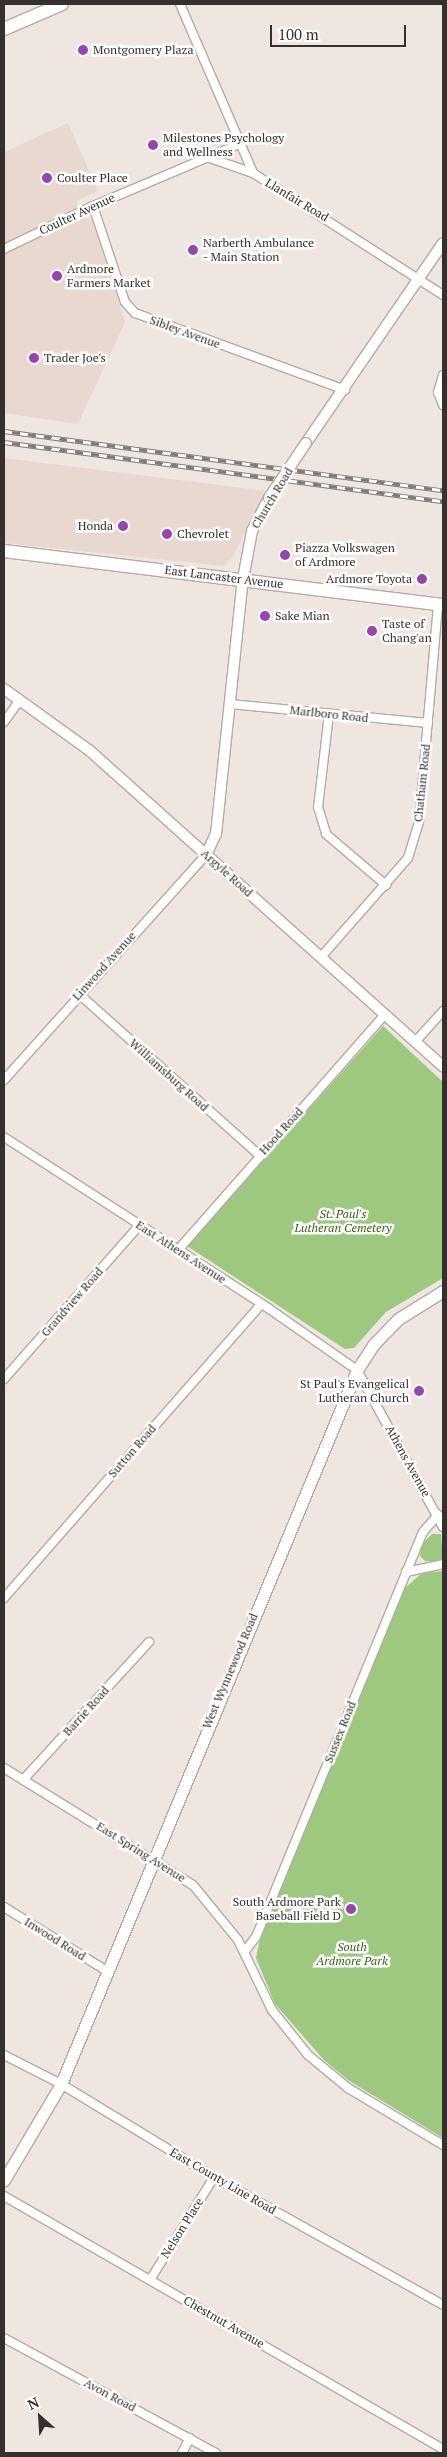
<!DOCTYPE html>
<style>
body{margin:0}
#map{position:relative;width:447px;height:2457px;overflow:hidden;background:#efe6e1;font-family:"PT Serif",serif}
div>[style]{position:absolute}
[style*='--x']{left:calc(var(--x)*1px);top:calc(var(--y)*1px);width:calc(var(--w)*1px);rotate:calc(var(--a)*1deg)}
.built>*{inset:0;background:#e8d8d0}
.green>*{inset:0;background:#9ec87f}
.roads{filter:drop-shadow(1px 0 #b4aba7) drop-shadow(-1px 0 #b4aba7) drop-shadow(0 1px #b4aba7) drop-shadow(0 -1px #b4aba7)}
.minor>*{height:8px;margin:-4px;padding:0 4px;transform-origin:4px;border-radius:4px;background:#fff}
.tertiary>*{height:10px;margin:-5px;padding:0 5px;transform-origin:5px;border-radius:5px;background:#fff}
.secondary>*{height:11px;margin:-5.5px;padding:0 5.5px;transform-origin:5.5px;border-radius:5.5px;background:#fff}
.primary>*{height:12px;margin:-6px;padding:0 6px;transform-origin:6px;border-radius:6px;background:#fff}
.trunk>*{height:12px;margin:-6px;padding:0 6px;transform-origin:6px;border-radius:6px;background:#fff}
.rail>*{height:4.5px;margin-top:-2.25px;transform-origin:0;background:repeating-linear-gradient(90deg,#fff 0 8px,#807a77 0 16px);box-sizing:border-box;border-block:1px solid #807a77}
.bridges{filter:drop-shadow(1px 0 #b4aba7) drop-shadow(-1px 0 #b4aba7) drop-shadow(0 1px #b4aba7) drop-shadow(0 -1px #b4aba7)}
.tertiary-bridge>*{height:10px;margin:-5px;padding:0 5px;transform-origin:5px;border-radius:5px;background:#fff}
.dots>*{width:14px;height:14px;translate:-50% -50%;box-sizing:border-box;border:2px solid #fff;border-radius:50%}
span{translate:-50% -50%;white-space:nowrap;text-align:center;line-height:1.15;-webkit-text-stroke:5px #fff;paint-order:stroke}
.poi-label{font-size:12px;color:#33302e}
.left{translate:0 -50%;text-align:left}
.right{translate:-100% -50%;text-align:right}
.street-label{font-size:12px;color:#33302e}
.park-label{font-size:12px;color:#3b6115;font-style:italic}
.frame{position:absolute;inset:0;border:5px solid #33302e;pointer-events:none}
.north{position:absolute;left:15px;top:2392px;width:50px;height:50px;-webkit-text-stroke:4px #fff;paint-order:stroke;rotate:334deg;font-size:14px;font-weight:700;line-height:20px;text-align:center;color:#33302e}
.north::after{content:'';display:block;margin:auto;width:18px;height:22px;background:#33302e;clip-path:polygon(50% 0,100% 100%,50% 72%,0 100%)}
.scale{position:absolute;left:270px;top:25px;width:136px;height:22px;box-sizing:border-box;border:2px solid #33302e;border-top:0;padding-left:6px;font-size:15px;line-height:18px;white-space:nowrap;color:#33302e;-webkit-text-stroke:4px #fff;paint-order:stroke}
</style>
<div id="map">
<div class="built">
<div style="clip-path:polygon(68px 123px,98px 191px,76px 201px,84px 218px,92px 220px,125px 322px,78px 424px,4px 413px,4px 152px)"></div>
<div style="clip-path:polygon(4px 458px,265px 491px,232px 558px,224px 566px,4px 543px)"></div>
</div>
<div class="green">
<div style="clip-path:polygon(383px 1026px,443px 1082px,443px 1278px,386px 1312px,354px 1348px,345px 1349px,187px 1246px)"></div>
<div style="clip-path:polygon(432px 1534px,441px 1534px,443px 1562px,425px 1561px,420px 1556px,421px 1545px)"></div>
<div style="clip-path:polygon(443px 1571px,443px 2138px,348px 2080px,324px 2060px,275px 2004px,256px 1958px,260px 1939px,405px 1588px,422px 1573px)"></div>
</div>
<div class="roads">
<div class="minor">
<div style="--x:180;--y:4;--w:184;--a:66.6"></div>
<div style="--x:253;--y:173;--w:226;--a:32.7"></div>
<div style="--x:207;--y:157;--w:49;--a:19.2"></div>
<div style="--x:93;--y:206;--w:101;--a:71.6"></div>
<div style="--x:125;--y:302;--w:15;--a:48"></div>
<div style="--x:135;--y:313;--w:224;--a:20.1"></div>
<div style="--x:4;--y:249;--w:99;--a:-25.8"></div>
<div style="--x:93;--y:206;--w:159;--a:-23"></div>
<div style="--x:443;--y:375;--w:18;--a:106"></div>
<div style="--x:438;--y:392;--w:14;--a:69"></div>
<div style="--x:230;--y:704;--w:199;--a:5.5"></div>
<div style="--x:329;--y:714;--w:94;--a:96.7"></div>
<div style="--x:318;--y:807;--w:28;--a:73"></div>
<div style="--x:326;--y:834;--w:79;--a:40.4"></div>
<div style="--x:4;--y:722;--w:27;--a:-54"></div>
<div style="--x:321;--y:957;--w:132;--a:-48.7"></div>
<div style="--x:408;--y:858;--w:38;--a:-73"></div>
<div style="--x:419;--y:822;--w:218;--a:-85"></div>
<div style="--x:79;--y:994;--w:241;--a:41.8"></div>
<div style="--x:415;--y:1042;--w:42;--a:-47.9"></div>
<div style="--x:4;--y:1080;--w:302;--a:-48.1"></div>
<div style="--x:4;--y:1137;--w:315;--a:32.9"></div>
<div style="--x:268;--y:1308;--w:108;--a:34.9"></div>
<div style="--x:357;--y:1370;--w:179;--a:61.3"></div>
<div style="--x:178;--y:1250;--w:314;--a:-48.7"></div>
<div style="--x:4;--y:1379;--w:205;--a:-48.6"></div>
<div style="--x:406;--y:1572;--w:38;--a:-12"></div>
<div style="--x:4;--y:1598;--w:390;--a:-48.8"></div>
<div style="--x:4;--y:1768;--w:222;--a:31.8"></div>
<div style="--x:193;--y:1885;--w:71;--a:50.7"></div>
<div style="--x:238;--y:1940;--w:78;--a:64.1"></div>
<div style="--x:272;--y:2010;--w:58;--a:51.3"></div>
<div style="--x:308;--y:2055;--w:52;--a:39.5"></div>
<div style="--x:348;--y:2088;--w:111;--a:31"></div>
<div style="--x:23;--y:1780;--w:187;--a:-47.6"></div>
<div style="--x:4;--y:1907;--w:121;--a:31.9"></div>
<div style="--x:245;--y:1951;--w:18;--a:-52"></div>
<div style="--x:256;--y:1937;--w:438;--a:-67.6"></div>
<div style="--x:423;--y:1532;--w:23;--a:-49"></div>
<div style="--x:4;--y:2055;--w:64;--a:27"></div>
<div style="--x:61;--y:2084;--w:179;--a:31.3"></div>
<div style="--x:214;--y:2177;--w:262;--a:29.2"></div>
<div style="--x:4;--y:2196;--w:507;--a:29.96"></div>
<div style="--x:150;--y:2280;--w:121;--a:-58.1"></div>
<div style="--x:4;--y:2338;--w:241;--a:28.5"></div>
<div style="--x:182;--y:2453;--w:17;--a:-62"></div>
</div>
<div class="tertiary">
<div style="--x:306;--y:443;--w:242;--a:-55.6"></div>
<div style="--x:4;--y:689;--w:105;--a:35.7"></div>
<div style="--x:89;--y:750;--w:475;--a:41.8"></div>
<div style="--x:206;--y:855;--w:23;--a:-65"></div>
<div style="--x:216;--y:834;--w:256;--a:-84"></div>
<div style="--x:243;--y:579;--w:49;--a:-79.4"></div>
<div style="--x:252;--y:531;--w:37;--a:-63"></div>
</div>
<div class="secondary">
<div style="--x:4;--y:2180;--w:112;--a:-59.3"></div>
<div style="--x:61;--y:2084;--w:773;--a:-67.48"></div>
<div style="--x:357;--y:1370;--w:30;--a:-57"></div>
<div style="--x:373;--y:1345;--w:36;--a:-46"></div>
<div style="--x:398;--y:1319;--w:53;--a:-31.9"></div>
</div>
<div class="primary">
<div style="--x:4;--y:29;--w:63;--a:-23.3"></div>
</div>
<div class="trunk">
<div style="--x:4;--y:551;--w:442;--a:7"></div>
</div>
</div>
<div class="rail">
<div style="--x:4;--y:431;--w:443;--a:7.7"></div>
<div style="--x:4;--y:442;--w:443;--a:7.7"></div>
</div>
<div class="bridges">
<div class="tertiary-bridge">
<div style="--x:269;--y:498;--w:66;--a:-56.1"></div>
</div>
</div>
<div class="dots">
<div style="left:83px;top:50px;background:#9843b0"></div>
<div style="left:153px;top:145px;background:#9843b0"></div>
<div style="left:47px;top:178px;background:#9843b0"></div>
<div style="left:193px;top:250px;background:#9843b0"></div>
<div style="left:57px;top:276px;background:#9843b0"></div>
<div style="left:34px;top:358px;background:#9843b0"></div>
<div style="left:123px;top:526px;background:#9843b0"></div>
<div style="left:167px;top:534px;background:#9843b0"></div>
<div style="left:285px;top:555px;background:#9843b0"></div>
<div style="left:422px;top:579px;background:#9843b0"></div>
<div style="left:265px;top:616px;background:#9843b0"></div>
<div style="left:372px;top:631px;background:#9843b0"></div>
<div style="left:419px;top:1391px;background:#9843b0"></div>
<div style="left:351px;top:1909px;background:#9843b0"></div>
</div>
<div class="poi-label">
<span class="left" style="left:93px;top:50px">Montgomery Plaza</span>
<span class="left" style="left:163px;top:145px">Milestones Psychology<br>and Wellness</span>
<span class="left" style="left:57px;top:178px">Coulter Place</span>
<span class="left" style="left:203px;top:250px">Narberth Ambulance<br>- Main Station</span>
<span class="left" style="left:67px;top:276px">Ardmore<br>Farmers Market</span>
<span class="left" style="left:44px;top:358px">Trader Joe's</span>
<span class="right" style="left:113px;top:526px">Honda</span>
<span class="left" style="left:177px;top:534px">Chevrolet</span>
<span class="left" style="left:295px;top:555px">Piazza Volkswagen<br>of Ardmore</span>
<span class="right" style="left:412px;top:579px">Ardmore Toyota</span>
<span class="left" style="left:275px;top:616px">Sake Mian</span>
<span class="left" style="left:382px;top:631px">Taste of<br>Chang'an</span>
<span class="right" style="left:409px;top:1391px">St Paul's Evangelical<br>Lutheran Church</span>
<span class="right" style="left:341px;top:1909px">South Ardmore Park<br>Baseball Field D</span>
</div>
<div class="street-label">
<span style="left:297px;top:200px;rotate:31deg">Llanfair Road</span>
<span style="left:77px;top:214px;rotate:-25deg">Coulter Avenue</span>
<span style="left:185px;top:332px;rotate:20deg">Sibley Avenue</span>
<span style="left:272px;top:498px;rotate:-59deg">Church Road</span>
<span style="left:224px;top:577px;rotate:7deg">East Lancaster Avenue</span>
<span style="left:329px;top:714px;rotate:6deg">Marlboro Road</span>
<span style="left:422px;top:783px;rotate:-84deg">Chatham Road</span>
<span style="left:227px;top:873px;rotate:42deg">Argyle Road</span>
<span style="left:104px;top:966px;rotate:-48deg">Linwood Avenue</span>
<span style="left:169px;top:1075px;rotate:42deg">Williamsburg Road</span>
<span style="left:281px;top:1131px;rotate:-48deg">Hood Road</span>
<span style="left:181px;top:1252px;rotate:33deg">East Athens Avenue</span>
<span style="left:72px;top:1302px;rotate:-49deg">Grandview Road</span>
<span style="left:132px;top:1451px;rotate:-49deg">Sutton Road</span>
<span style="left:408px;top:1461px;rotate:61deg">Athens Avenue</span>
<span style="left:230px;top:1671px;rotate:-67deg">West Wynnewood Road</span>
<span style="left:86px;top:1711px;rotate:-48deg">Barrie Road</span>
<span style="left:340px;top:1732px;rotate:-68deg">Sussex Road</span>
<span style="left:141px;top:1852px;rotate:32deg">East Spring Avenue</span>
<span style="left:55px;top:1939px;rotate:32deg">Inwood Road</span>
<span style="left:223px;top:2181px;rotate:30deg">East County Line Road</span>
<span style="left:182px;top:2228px;rotate:-58deg">Nelson Place</span>
<span style="left:224px;top:2322px;rotate:30deg">Chestnut Avenue</span>
<span style="left:110px;top:2395px;rotate:28deg">Avon Road</span>
</div>
<div class="park-label">
<span style="left:343px;top:1221px">St. Paul's<br>Lutheran Cemetery</span>
<span style="left:352px;top:1954px">South<br>Ardmore Park</span>
</div>
<div class="frame"></div>
<div class="north">N</div>
<div class="scale">100 m</div>
</div>
